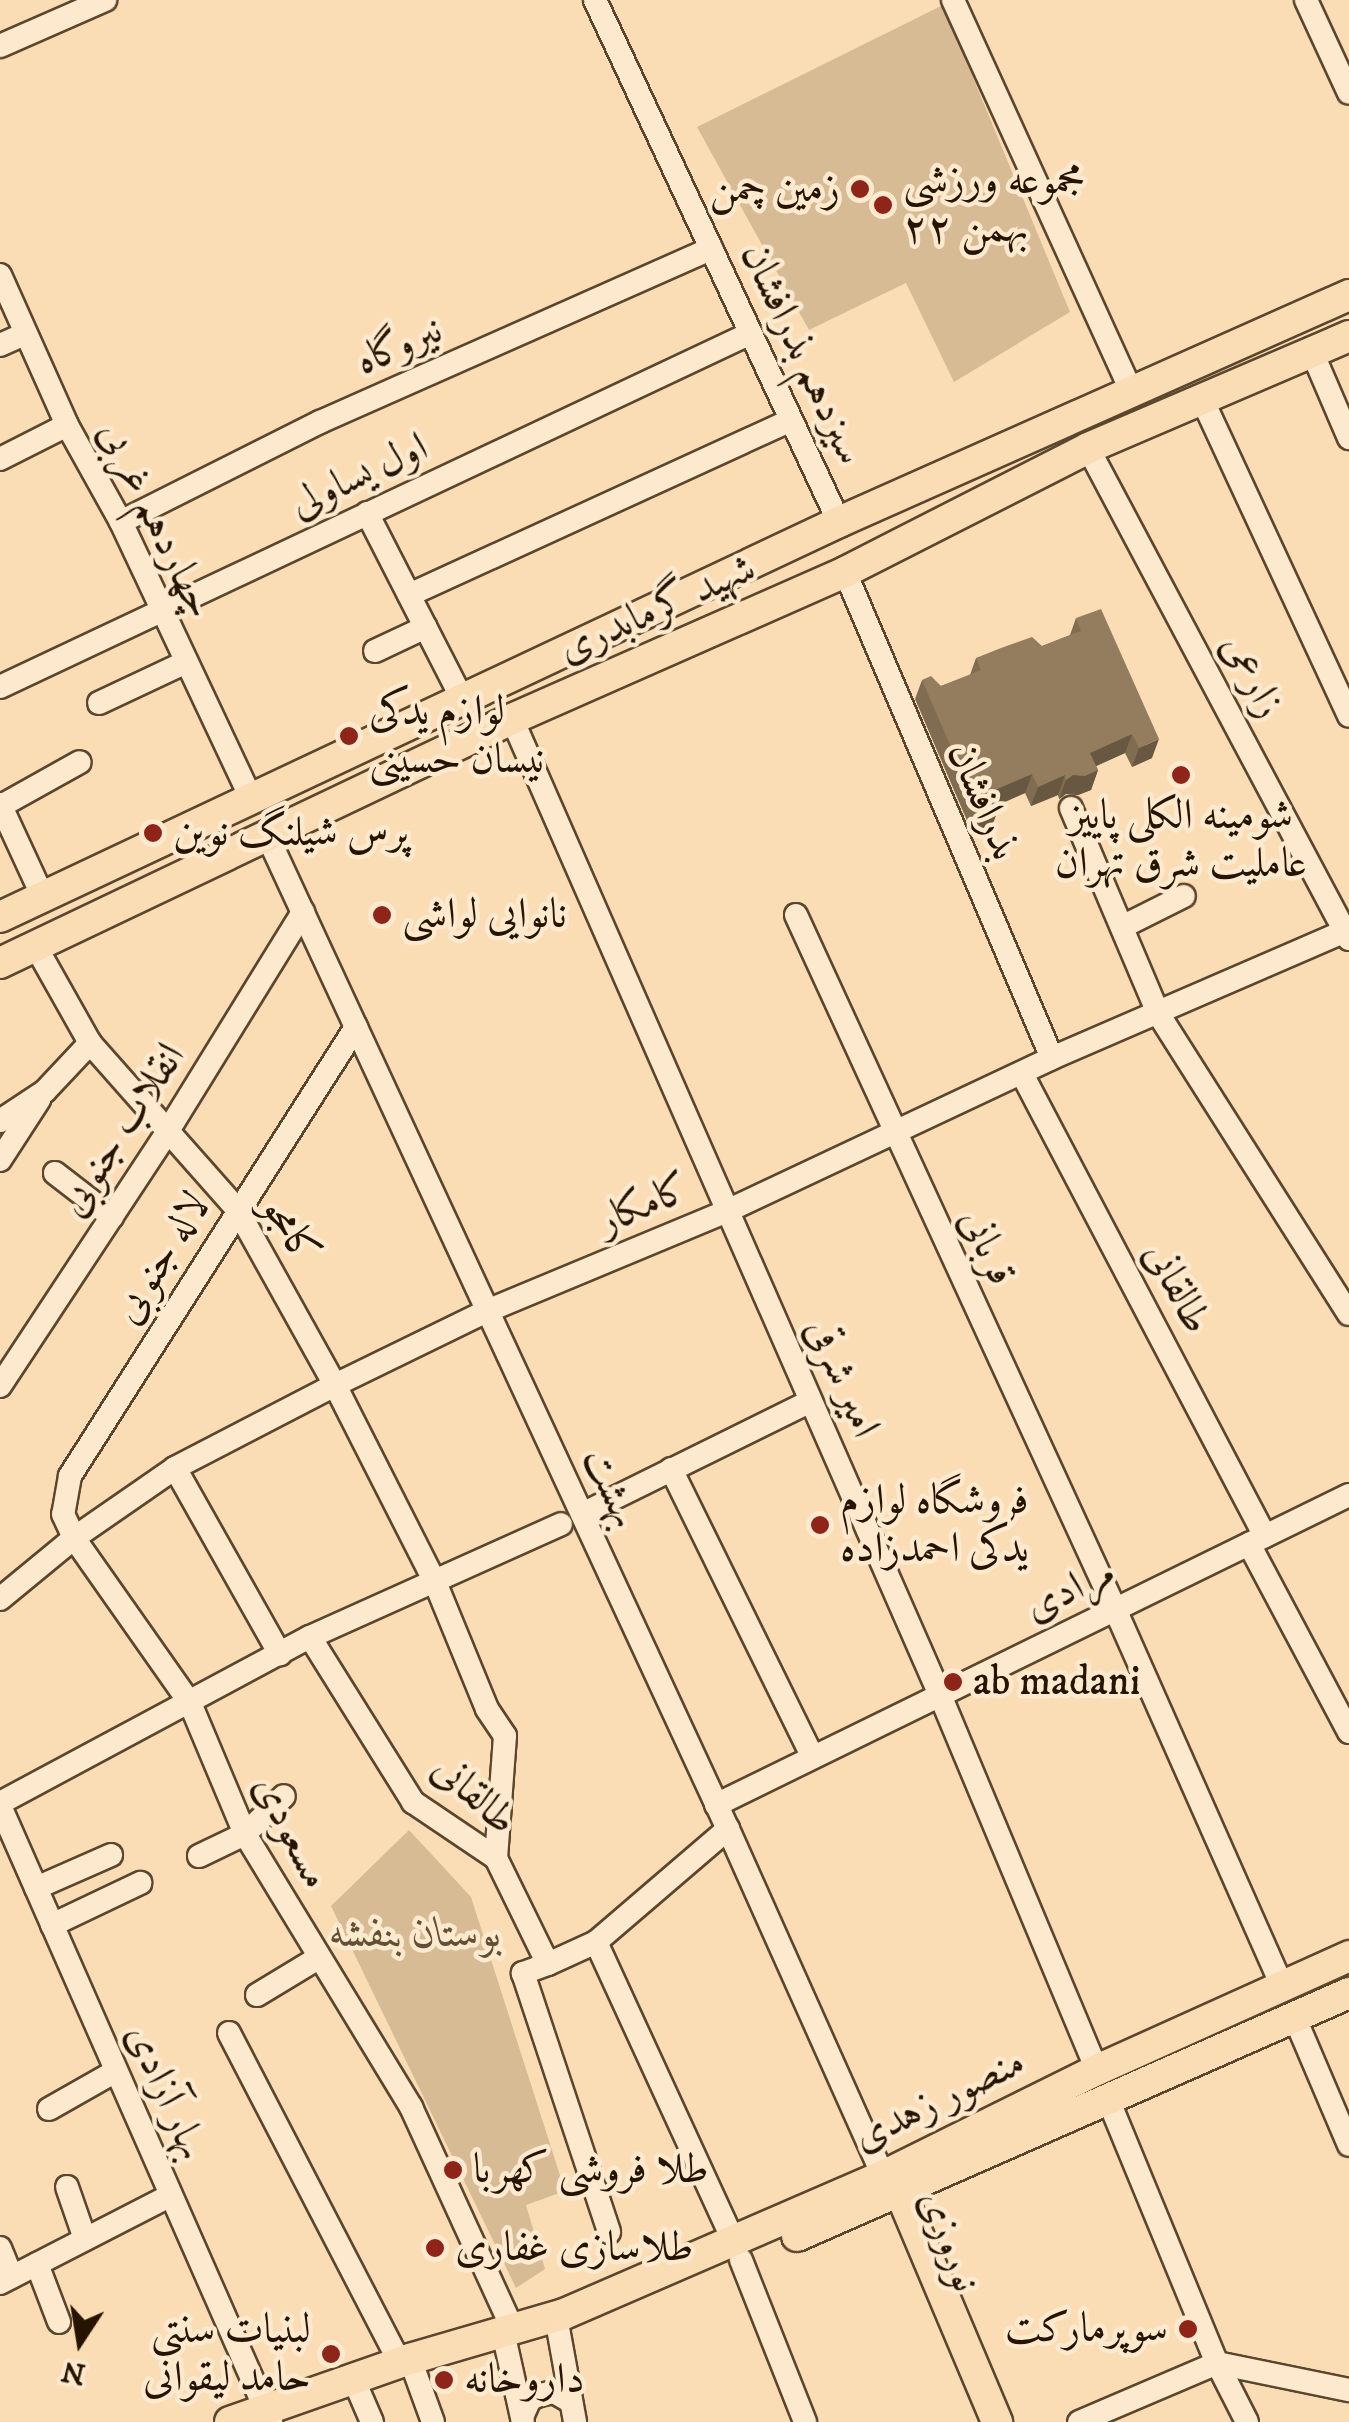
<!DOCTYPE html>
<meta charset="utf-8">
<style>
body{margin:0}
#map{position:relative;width:1349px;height:2422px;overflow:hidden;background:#faddb4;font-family:"IM FELL DW Pica",Amiri,serif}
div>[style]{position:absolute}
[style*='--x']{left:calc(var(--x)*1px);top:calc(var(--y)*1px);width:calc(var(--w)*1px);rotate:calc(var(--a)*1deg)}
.green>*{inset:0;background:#d6bb95}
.roads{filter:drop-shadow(2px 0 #5b462d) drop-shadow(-2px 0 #5b462d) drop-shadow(0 2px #5b462d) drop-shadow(0 -2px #5b462d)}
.minor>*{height:22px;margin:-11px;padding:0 11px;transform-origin:11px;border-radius:11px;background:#fce9ce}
.major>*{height:30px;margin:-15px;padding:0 15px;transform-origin:15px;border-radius:15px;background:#faddb4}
.wall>*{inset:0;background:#7f6c51}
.shaded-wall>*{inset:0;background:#685842}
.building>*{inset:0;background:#947d5e}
.dots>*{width:28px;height:28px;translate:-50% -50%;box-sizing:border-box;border:5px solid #fce9ce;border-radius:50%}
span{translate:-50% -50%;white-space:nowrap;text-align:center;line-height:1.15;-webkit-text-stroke:9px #fce9ce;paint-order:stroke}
.poi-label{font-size:42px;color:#261400}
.left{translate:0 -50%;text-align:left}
.right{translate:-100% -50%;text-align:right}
.street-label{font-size:42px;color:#261400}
.park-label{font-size:42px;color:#644e34;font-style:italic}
.north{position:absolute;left:30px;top:2292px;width:100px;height:100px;-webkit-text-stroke:8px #fce9ce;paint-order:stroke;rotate:192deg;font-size:28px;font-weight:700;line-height:40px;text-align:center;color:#261400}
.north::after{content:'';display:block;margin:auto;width:35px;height:45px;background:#261400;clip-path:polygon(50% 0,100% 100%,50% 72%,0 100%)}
</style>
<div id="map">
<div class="green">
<div style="clip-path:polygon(943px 5px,1070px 312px,954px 382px,906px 283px,809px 330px,697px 127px)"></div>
<div style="clip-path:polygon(409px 1830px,471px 1897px,565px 2191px,526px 2205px,545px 2269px,516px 2288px,331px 1906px)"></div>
</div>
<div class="roads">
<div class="minor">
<div style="--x:595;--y:0;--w:576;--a:64.95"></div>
<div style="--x:953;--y:0;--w:427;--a:65.5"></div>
<div style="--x:1306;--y:0;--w:102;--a:65.2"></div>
<div style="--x:0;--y:46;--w:115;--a:-23.7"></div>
<div style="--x:0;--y:275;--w:164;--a:65.9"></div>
<div style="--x:67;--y:425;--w:111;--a:60.9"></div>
<div style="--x:121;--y:522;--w:303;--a:64.8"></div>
<div style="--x:0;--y:345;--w:27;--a:-24"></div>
<div style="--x:1312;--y:352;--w:94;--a:66.7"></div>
<div style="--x:1202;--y:399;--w:349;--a:65.1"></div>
<div style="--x:1088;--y:448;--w:556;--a:62.01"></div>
<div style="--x:0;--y:459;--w:75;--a:-26.9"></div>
<div style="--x:367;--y:513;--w:209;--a:62.9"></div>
<div style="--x:121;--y:522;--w:223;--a:-26.7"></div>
<div style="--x:320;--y:422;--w:428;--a:-23.9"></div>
<div style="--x:845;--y:572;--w:528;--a:66.93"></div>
<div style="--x:409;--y:595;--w:420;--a:-24.6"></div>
<div style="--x:375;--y:651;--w:56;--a:-25.2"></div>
<div style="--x:0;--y:687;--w:830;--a:-25.24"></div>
<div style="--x:99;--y:703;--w:94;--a:-25.2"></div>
<div style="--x:512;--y:719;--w:1066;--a:66.32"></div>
<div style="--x:940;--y:1695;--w:407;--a:67.3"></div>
<div style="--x:0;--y:804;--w:102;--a:65.2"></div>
<div style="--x:1;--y:806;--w:90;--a:-29.1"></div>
<div style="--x:1071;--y:808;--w:225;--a:67"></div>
<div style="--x:1159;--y:1015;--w:354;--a:57.6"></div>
<div style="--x:266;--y:833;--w:1098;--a:65.12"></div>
<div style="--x:728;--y:1829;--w:380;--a:65.9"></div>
<div style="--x:796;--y:915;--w:764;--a:65.31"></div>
<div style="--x:1115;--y:1609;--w:411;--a:66.1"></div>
<div style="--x:1122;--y:927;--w:69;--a:-26.6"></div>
<div style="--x:36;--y:947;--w:110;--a:60.6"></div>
<div style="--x:90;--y:1043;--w:222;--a:48.5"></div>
<div style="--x:237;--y:1209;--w:201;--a:60.9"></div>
<div style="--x:335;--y:1385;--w:221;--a:63.1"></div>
<div style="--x:435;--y:1582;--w:137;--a:67.7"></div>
<div style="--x:487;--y:1709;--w:32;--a:56"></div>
<div style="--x:505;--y:1736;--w:122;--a:94.2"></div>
<div style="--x:356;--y:1027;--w:532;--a:122.5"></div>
<div style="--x:70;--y:1476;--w:39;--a:100"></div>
<div style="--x:63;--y:1514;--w:26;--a:65"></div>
<div style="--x:74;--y:1538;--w:202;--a:54.9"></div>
<div style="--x:190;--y:1703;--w:142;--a:67.2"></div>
<div style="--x:245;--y:1834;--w:320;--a:58.7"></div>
<div style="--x:411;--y:2107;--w:243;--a:65.4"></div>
<div style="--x:1022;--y:1074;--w:522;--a:62.26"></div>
<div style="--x:0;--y:1121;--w:54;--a:-33.7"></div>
<div style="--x:45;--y:1091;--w:66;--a:-46.8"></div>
<div style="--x:0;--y:1160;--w:72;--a:-57"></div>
<div style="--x:55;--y:1173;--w:72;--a:37.7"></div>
<div style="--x:0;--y:1386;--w:302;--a:-56.6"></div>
<div style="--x:166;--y:1134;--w:261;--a:-58.3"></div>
<div style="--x:175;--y:1468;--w:214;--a:60.6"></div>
<div style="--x:671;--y:1469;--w:321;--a:63.8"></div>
<div style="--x:582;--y:1514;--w:255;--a:-26.3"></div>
<div style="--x:1249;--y:1544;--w:213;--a:62"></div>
<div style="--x:0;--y:1599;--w:96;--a:-39.5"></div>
<div style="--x:74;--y:1538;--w:123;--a:-34.7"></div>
<div style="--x:175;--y:1468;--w:180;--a:-27.4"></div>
<div style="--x:335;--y:1385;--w:169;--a:-26"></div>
<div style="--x:487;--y:1311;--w:260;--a:-22.6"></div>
<div style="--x:727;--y:1211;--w:359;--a:-25.2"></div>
<div style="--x:1052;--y:1058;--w:319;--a:-23.4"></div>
<div style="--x:310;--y:1637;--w:195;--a:58"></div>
<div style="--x:413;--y:1802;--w:100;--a:34"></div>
<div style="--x:496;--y:1858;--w:118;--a:63.9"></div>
<div style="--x:548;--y:1964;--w:27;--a:160"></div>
<div style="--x:523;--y:1973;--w:273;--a:71.6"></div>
<div style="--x:0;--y:1803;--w:352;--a:-28.2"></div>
<div style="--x:310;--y:1637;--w:275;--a:-24.2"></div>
<div style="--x:716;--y:1805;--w:705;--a:-26.09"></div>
<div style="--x:0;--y:1806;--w:673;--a:66.25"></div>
<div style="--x:199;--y:1856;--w:51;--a:-25.6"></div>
<div style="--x:245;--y:1834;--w:54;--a:-44.3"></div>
<div style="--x:36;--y:1888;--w:82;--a:-23.7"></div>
<div style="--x:52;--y:1925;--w:98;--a:-25.5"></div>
<div style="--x:596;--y:1942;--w:330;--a:65.3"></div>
<div style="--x:548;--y:1964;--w:53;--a:-24.6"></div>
<div style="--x:596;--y:1942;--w:174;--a:-40.6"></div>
<div style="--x:257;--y:1995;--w:71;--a:-31.2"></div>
<div style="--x:1294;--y:2016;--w:140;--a:66.9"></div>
<div style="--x:229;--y:2033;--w:372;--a:62.6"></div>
<div style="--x:1108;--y:2099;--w:286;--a:67.6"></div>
<div style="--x:1217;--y:2363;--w:66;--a:63"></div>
<div style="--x:49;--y:2109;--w:77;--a:-29.6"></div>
<div style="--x:67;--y:2187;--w:55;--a:70.9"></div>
<div style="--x:0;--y:2248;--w:31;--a:68"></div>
<div style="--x:741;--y:2260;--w:174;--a:68.4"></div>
<div style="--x:37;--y:2264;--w:62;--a:69.2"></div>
<div style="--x:0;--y:2283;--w:192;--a:-27.2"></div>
<div style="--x:556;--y:2317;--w:107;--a:79.7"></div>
<div style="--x:503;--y:2332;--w:92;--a:77.5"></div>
<div style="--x:410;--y:2359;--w:67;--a:69.9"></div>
<div style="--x:353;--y:2378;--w:48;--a:66.6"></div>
<div style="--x:522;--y:2417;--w:20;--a:-66"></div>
<div style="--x:530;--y:2399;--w:11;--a:-22"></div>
<div style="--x:540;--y:2395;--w:14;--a:-12"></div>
<div style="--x:554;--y:2392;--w:20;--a:30"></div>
<div style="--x:1079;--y:2422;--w:150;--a:-23.1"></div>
<div style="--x:1217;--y:2363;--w:135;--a:11.6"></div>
</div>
<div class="major">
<div style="--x:0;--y:917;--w:927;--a:-25.21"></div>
<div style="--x:839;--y:522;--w:558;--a:-23.99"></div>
<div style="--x:0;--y:963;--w:567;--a:-25.48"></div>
<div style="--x:512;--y:719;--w:364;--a:-23.8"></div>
<div style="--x:845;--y:572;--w:273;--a:-27"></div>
<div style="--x:1088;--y:448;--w:284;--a:-23.2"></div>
<div style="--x:885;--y:2178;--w:21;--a:43"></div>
<div style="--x:900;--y:2192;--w:250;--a:67.1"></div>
<div style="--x:797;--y:2236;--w:603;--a:-23.76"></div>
<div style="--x:230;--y:2422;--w:191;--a:-19.3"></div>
<div style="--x:410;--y:2359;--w:160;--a:-16.3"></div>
<div style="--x:564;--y:2314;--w:348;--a:-23.4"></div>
<div style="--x:883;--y:2176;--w:239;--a:-26.4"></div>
<div style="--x:1097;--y:2070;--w:277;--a:-24.3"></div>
</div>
</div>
<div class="wall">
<div style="clip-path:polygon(1076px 618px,1152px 758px,1132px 767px,1125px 753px,1096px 766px,1098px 770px,1091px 790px,1078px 795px,1066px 794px,1059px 799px,1058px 795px,1031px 806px,1025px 793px,996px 806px,991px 829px,974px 837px,915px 699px,922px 680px,941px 686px,970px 675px,976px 658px,1042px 646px,1070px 635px)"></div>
</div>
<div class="shaded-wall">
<div style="clip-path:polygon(1132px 734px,1125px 753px,1083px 772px,1090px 753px)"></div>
<div style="clip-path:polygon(1159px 739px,1152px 758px,1132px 767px,1139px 748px)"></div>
<div style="clip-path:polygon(1098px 770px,1091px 790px,1078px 795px,1066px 794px,1059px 799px,1066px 780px,1073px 775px)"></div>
<div style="clip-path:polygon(1032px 774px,1025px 793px,983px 811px,990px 792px)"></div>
<div style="clip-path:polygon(1065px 775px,1058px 795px,1031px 806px,1038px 787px)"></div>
<div style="clip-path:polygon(998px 810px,991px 829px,974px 837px,981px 817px)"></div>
</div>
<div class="building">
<div style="clip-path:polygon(1101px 609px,1159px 739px,1139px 748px,1132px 734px,1090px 753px,1098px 770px,1085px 776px,1073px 775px,1066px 780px,1065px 775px,1038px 787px,1032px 774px,990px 792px,998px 810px,981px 817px,922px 680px,931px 676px,941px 686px,981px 670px,976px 658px,1001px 648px,1032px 637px,1042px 646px,1081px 631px,1076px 618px)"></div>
</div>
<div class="dots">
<div style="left:860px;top:189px;background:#8f2418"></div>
<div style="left:883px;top:205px;background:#8f2418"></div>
<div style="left:349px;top:736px;background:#8f2418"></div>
<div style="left:1181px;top:775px;background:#8f2418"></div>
<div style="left:153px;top:833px;background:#8f2418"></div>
<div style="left:382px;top:915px;background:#8f2418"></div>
<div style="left:820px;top:1525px;background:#8f2418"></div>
<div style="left:953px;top:1682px;background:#8f2418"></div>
<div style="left:453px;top:2170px;background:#8f2418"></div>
<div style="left:435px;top:2248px;background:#8f2418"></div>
<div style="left:1188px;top:2329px;background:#8f2418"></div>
<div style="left:331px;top:2354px;background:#8f2418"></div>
<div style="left:444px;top:2380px;background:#8f2418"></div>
</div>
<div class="poi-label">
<span class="left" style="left:903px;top:205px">مجموعه ورزشی<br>۲۲ بهمن</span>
<span class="right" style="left:840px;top:189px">زمین چمن</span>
<span class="left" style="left:369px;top:736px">لوازم یدکی<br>نیسان حسینی</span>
<span style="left:1181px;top:840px">شومینه الکلی پاییز<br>عاملیت شرق تهران</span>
<span class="left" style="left:173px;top:833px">پرس شیلنگ نوین</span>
<span class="left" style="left:402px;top:915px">نانوایی لواشی</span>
<span class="left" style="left:840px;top:1525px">فروشگاه لوازم<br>یدکی احمدزاده</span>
<span class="left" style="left:973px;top:1682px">ab madani</span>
<span class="left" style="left:473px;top:2170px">طلا فروشی کهربا</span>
<span class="left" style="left:455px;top:2248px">طلاسازی غفاری</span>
<span class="right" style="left:1168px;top:2329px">سوپرمارکت</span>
<span class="right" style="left:311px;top:2354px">لبنیات سنتی<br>حامد لیقوانی</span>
<span class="left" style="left:464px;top:2380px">داروخانه</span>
</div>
<div class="street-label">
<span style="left:399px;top:346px;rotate:-24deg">نیروگاه</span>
<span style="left:802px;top:354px;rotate:65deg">سیزدهم بذرافشان</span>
<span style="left:359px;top:476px;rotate:-25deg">اول یساولی</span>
<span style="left:156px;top:520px;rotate:64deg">چهاردهم غربی</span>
<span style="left:657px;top:609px;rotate:-24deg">شهید گرمابدری</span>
<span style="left:1252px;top:676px;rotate:62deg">زارعی</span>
<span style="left:983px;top:801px;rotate:67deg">بذرافشان</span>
<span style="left:122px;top:1130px;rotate:-57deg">انقلاب جنوبی</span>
<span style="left:644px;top:1205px;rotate:-23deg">کامکار</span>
<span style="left:290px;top:1230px;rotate:59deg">کامجو</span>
<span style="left:987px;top:1247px;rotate:65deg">قربانی</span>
<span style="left:162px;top:1258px;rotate:-58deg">لاله جنوبی</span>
<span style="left:1177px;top:1288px;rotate:62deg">طالقانی</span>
<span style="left:842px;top:1378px;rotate:66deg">امیر شرقی</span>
<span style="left:611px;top:1488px;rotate:65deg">بهشت</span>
<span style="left:1070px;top:1590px;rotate:-26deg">مرادی</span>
<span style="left:474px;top:1795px;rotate:42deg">طالقانی</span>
<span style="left:291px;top:1832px;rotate:63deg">مسعودی</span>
<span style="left:166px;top:2092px;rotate:66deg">بهار آزادی</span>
<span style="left:939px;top:2100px;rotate:-26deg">منصور زهدی</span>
<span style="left:949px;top:2241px;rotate:69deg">نوروزی</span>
</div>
<div class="park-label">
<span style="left:416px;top:1934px">بوستان بنفشه</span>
</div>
<div class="north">N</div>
</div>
